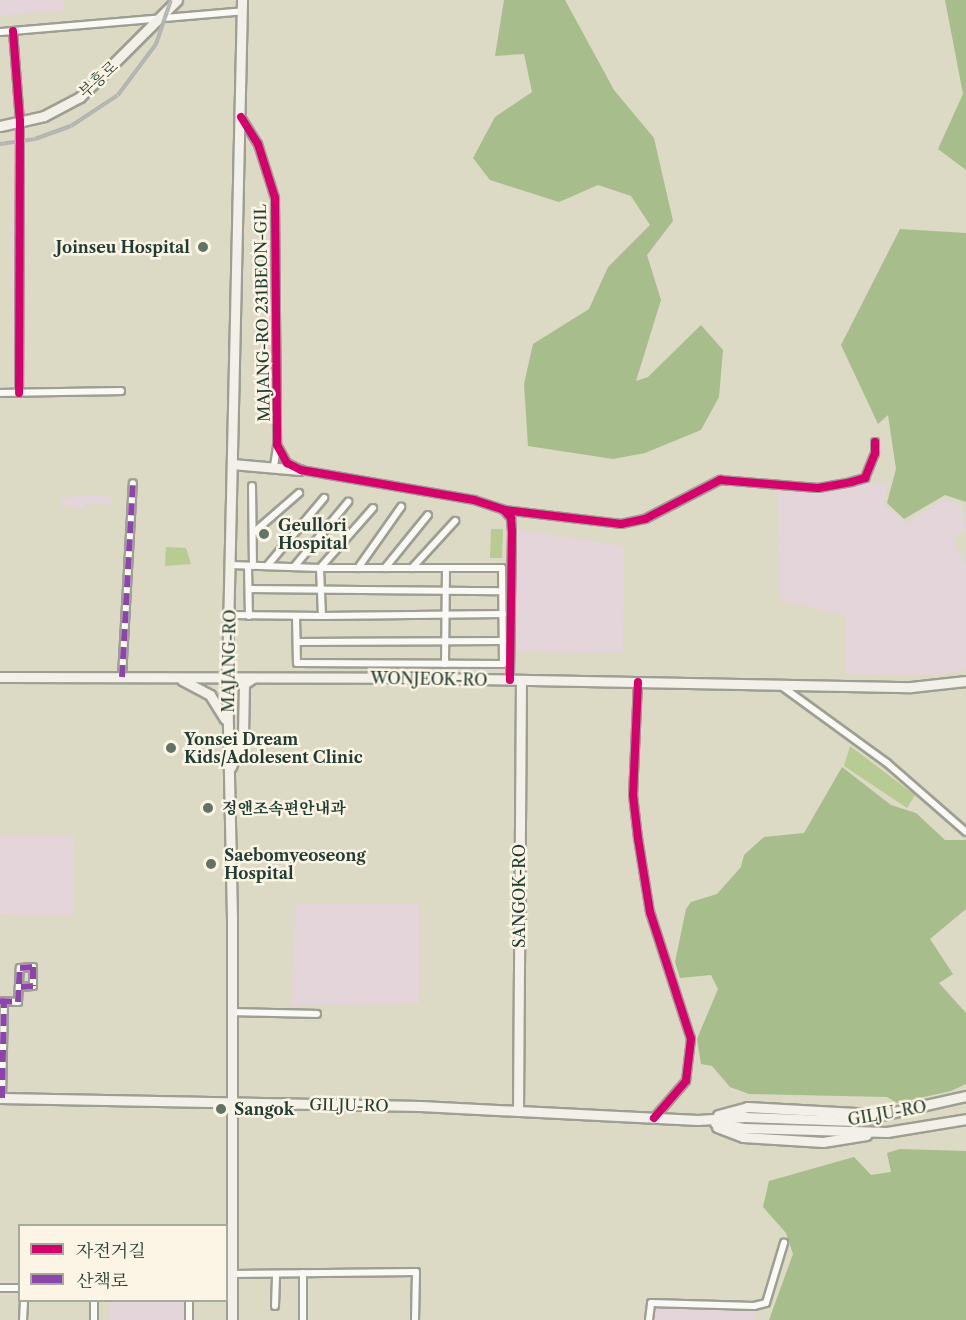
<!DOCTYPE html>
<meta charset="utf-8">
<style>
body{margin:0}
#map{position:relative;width:966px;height:1320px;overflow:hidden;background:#dcd9c4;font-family:"Libre Caslon Text","Noto Serif KR",serif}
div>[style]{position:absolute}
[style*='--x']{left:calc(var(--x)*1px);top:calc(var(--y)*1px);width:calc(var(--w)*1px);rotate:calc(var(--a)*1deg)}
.built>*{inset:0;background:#e4d5da}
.green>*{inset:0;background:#b8cb93}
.forest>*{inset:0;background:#a7bd8c}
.roads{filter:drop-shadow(2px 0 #9d9f92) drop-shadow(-2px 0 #9d9f92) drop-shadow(0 2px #9d9f92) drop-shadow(0 -2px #9d9f92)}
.street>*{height:6px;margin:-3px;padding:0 3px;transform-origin:3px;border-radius:3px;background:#faf9f6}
.secondary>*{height:9px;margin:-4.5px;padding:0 4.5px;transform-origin:4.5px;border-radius:4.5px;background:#f3f0e9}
.rail>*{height:4px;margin-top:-2px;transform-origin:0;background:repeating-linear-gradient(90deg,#fcf5e5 0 4.5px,#b1b4b0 0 9px);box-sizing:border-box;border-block:2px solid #b1b4b0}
.quiet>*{height:6px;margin-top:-3px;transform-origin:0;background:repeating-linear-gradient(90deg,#8e44ad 0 12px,transparent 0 18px)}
.cycleway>*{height:8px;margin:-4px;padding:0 4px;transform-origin:4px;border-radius:4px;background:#d6006c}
.dots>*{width:16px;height:16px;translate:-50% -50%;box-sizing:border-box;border:3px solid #fcf5e5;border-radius:50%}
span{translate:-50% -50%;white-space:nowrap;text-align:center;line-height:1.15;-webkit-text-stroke:5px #fcf5e5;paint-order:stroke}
.street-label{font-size:16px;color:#1f3d34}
.poi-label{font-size:16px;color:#1f3d34;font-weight:700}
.right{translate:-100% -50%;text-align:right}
.left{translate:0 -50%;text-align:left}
.legend{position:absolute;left:18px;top:1224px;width:210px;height:78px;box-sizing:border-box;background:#fcf5e5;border:2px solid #a4ab9e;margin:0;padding:8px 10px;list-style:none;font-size:18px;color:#1f3d34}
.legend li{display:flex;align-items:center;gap:12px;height:30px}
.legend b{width:30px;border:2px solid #a4ab9e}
</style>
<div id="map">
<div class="built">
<div style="clip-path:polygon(0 0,63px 0,64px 10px,0 16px)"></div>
<div style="clip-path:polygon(887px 483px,884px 505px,908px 524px,943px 499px,961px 505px,966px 528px,953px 541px,966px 564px,966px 670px,939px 675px,846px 674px,846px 616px,780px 600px,778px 491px)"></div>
<div style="clip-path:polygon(87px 495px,112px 497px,111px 505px,84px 503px,85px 509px,62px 506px,61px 498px)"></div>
<div style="clip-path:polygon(517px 529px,624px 546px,623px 653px,517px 652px)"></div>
<div style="clip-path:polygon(0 835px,74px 836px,73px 917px,0 914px)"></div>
<div style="clip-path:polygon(296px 904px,419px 904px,419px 1004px,291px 1005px)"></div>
<div style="clip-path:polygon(109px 1301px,185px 1301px,185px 1320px,110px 1320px)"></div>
<div style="clip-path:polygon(657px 1308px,734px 1310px,756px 1313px,753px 1320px,653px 1320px)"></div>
</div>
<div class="green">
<div style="clip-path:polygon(491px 529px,503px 529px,502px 558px,490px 558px)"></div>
<div style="clip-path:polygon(166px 547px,186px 548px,191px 564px,165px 566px)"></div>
<div style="clip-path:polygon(850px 746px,915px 795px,907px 808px,844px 766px)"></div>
</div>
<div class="forest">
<div style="clip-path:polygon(504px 0,565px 0,614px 90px,654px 138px,673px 221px,647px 255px,661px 300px,636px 381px,648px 377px,701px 325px,723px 350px,719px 397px,701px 430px,645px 453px,613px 459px,528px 446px,524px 384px,533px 344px,589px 309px,608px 267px,650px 225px,631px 196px,598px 185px,559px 202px,490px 180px,473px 158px,495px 117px,532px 92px,524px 54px,495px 56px)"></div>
<div style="clip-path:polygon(945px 0,966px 0,966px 170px,938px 149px,963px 94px)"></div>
<div style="clip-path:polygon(900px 229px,966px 233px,966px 502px,945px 495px,904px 519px,887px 503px,896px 469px,888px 415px,878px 424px,841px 345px)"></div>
<div style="clip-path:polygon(842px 767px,891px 805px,916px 813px,945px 840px,966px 840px,966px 909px,930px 939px,953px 974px,939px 983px,966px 1013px,966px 1084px,951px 1091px,897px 1103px,887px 1097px,749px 1094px,730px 1087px,712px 1066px,701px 1064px,697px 1039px,718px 989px,711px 975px,680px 978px,675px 962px,686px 909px,691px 902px,717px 894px,741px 867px,744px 855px,764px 837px,804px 833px)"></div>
<div style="clip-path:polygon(900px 1149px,966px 1151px,966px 1320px,769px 1320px,793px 1254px,786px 1233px,763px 1207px,769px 1181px,854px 1157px,871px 1175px,891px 1172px,887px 1153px)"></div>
</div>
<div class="roads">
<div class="street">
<div style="--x:13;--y:31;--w:90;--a:85.6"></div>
<div style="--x:20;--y:121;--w:272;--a:90.2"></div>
<div style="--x:0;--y:32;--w:244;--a:-4.9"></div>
<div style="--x:241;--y:117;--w:32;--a:58"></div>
<div style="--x:258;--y:144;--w:57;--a:72.5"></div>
<div style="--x:275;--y:198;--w:247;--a:89.5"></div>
<div style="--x:277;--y:445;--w:21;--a:61"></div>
<div style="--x:287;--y:463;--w:16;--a:27"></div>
<div style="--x:301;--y:470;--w:176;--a:9.8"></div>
<div style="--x:474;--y:500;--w:32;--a:18"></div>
<div style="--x:504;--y:510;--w:11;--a:49"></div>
<div style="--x:511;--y:518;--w:13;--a:86"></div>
<div style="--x:512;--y:531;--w:149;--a:90.8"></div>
<div style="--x:0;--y:393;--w:121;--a:-0.9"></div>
<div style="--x:274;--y:466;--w:20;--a:-81"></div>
<div style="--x:252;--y:486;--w:80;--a:89.3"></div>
<div style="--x:504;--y:510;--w:118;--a:6.8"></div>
<div style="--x:621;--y:524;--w:25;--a:-12"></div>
<div style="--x:645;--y:519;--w:85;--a:-27.5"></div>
<div style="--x:720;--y:480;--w:98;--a:4.7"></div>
<div style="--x:818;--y:488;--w:34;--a:-10"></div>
<div style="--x:851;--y:482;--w:15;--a:-16"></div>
<div style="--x:865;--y:478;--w:27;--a:-68"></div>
<div style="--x:875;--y:453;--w:11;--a:-90"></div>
<div style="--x:253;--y:533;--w:61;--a:-41"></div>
<div style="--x:248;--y:566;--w:50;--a:88.9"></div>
<div style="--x:267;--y:566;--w:89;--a:-50"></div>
<div style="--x:294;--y:567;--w:85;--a:-50.3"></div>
<div style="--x:320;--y:568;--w:80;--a:-48.5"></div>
<div style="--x:358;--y:568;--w:75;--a:-54.8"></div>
<div style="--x:385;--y:568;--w:68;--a:-50.9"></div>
<div style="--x:412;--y:568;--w:64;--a:-47.5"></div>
<div style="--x:249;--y:589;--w:253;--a:0.5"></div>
<div style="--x:229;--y:615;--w:93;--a:0.6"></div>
<div style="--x:322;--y:616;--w:48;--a:-92.4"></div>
<div style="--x:320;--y:568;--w:90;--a:-178.1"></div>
<div style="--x:296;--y:616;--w:47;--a:88.8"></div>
<div style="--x:297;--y:663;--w:206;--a:0.3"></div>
<div style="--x:503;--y:664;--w:96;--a:-90.6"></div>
<div style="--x:502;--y:568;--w:182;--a:180"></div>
<div style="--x:322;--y:616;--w:181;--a:-0.6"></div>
<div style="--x:297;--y:642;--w:206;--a:-0.3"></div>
<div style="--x:445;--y:664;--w:96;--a:-89.4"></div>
<div style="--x:122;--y:677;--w:194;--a:-86.8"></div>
<div style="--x:638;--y:682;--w:113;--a:92.5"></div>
<div style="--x:633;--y:795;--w:43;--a:83.4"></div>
<div style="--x:638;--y:838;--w:75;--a:80.8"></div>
<div style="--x:650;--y:912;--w:133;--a:72.1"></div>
<div style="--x:691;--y:1039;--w:42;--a:96.8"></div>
<div style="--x:686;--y:1081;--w:49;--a:130.9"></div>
<div style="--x:780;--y:685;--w:132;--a:36.1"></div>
<div style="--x:887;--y:763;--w:105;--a:41.1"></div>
<div style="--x:0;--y:1001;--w:18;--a:3"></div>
<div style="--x:18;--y:1002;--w:34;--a:-87"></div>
<div style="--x:20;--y:968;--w:13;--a:-4"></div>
<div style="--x:33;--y:967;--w:19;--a:90"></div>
<div style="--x:33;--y:986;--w:13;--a:176"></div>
<div style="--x:232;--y:1012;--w:85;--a:1.3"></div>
<div style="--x:2;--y:1098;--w:96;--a:-88.8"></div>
<div style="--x:232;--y:1274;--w:184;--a:-0.6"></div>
<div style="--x:416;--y:1272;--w:48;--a:91.2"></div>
<div style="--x:0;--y:1288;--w:20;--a:0"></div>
<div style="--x:189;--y:1300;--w:20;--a:90"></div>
<div style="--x:275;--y:1306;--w:32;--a:-88"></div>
<div style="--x:23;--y:1320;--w:20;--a:-87"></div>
<div style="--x:94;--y:1320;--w:20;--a:-90"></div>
<div style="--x:303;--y:1320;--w:47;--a:-90"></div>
<div style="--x:649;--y:1320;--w:17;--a:-83"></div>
<div style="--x:651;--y:1303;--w:103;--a:1.7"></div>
<div style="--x:754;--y:1306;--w:12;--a:-14"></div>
<div style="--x:766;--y:1303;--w:63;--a:-73.3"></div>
</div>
<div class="secondary">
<div style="--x:0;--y:126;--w:45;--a:-12.8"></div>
<div style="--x:44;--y:116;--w:41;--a:-27.8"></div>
<div style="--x:80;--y:97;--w:137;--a:-45"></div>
<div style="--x:232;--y:464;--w:68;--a:5"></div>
<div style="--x:0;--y:677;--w:423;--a:0.1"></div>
<div style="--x:423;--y:678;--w:488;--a:1.1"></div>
<div style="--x:911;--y:687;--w:55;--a:-6.2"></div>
<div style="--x:182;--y:680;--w:32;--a:28"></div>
<div style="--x:210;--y:695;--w:28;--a:58"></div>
<div style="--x:231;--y:767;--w:34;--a:-69"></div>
<div style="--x:243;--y:735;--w:51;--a:-88.9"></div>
<div style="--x:244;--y:684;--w:11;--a:-34"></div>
<div style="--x:0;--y:1098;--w:420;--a:1.1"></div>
<div style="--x:420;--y:1106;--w:278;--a:2.9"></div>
<div style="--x:698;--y:1120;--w:46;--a:-3.7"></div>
<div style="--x:744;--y:1117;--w:110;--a:2.1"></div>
<div style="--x:854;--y:1121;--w:115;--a:-12.6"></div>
<div style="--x:518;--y:1111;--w:431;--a:-89.6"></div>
<div style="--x:718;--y:1115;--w:30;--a:-15"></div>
<div style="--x:747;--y:1107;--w:127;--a:3.2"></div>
<div style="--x:715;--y:1123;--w:29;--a:10"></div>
<div style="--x:744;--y:1128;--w:143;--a:1.6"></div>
<div style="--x:887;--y:1132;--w:80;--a:-9.3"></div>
<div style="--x:717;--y:1127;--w:28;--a:21"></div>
<div style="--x:743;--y:1137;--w:80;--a:3.6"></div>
<div style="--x:823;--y:1142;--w:44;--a:-9.2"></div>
<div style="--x:232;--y:1320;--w:402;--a:-90"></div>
<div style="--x:232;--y:918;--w:240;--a:-91.2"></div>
<div style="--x:227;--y:678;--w:678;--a:-88.73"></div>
</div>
</div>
<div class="rail">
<div style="--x:0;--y:144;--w:35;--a:-8"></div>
<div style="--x:35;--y:139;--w:38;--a:-20"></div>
<div style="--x:71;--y:126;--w:56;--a:-33.4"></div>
<div style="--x:118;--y:95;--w:64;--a:-53.3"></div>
<div style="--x:156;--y:44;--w:46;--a:-71.2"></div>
</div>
<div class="quiet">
<div style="--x:122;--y:677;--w:194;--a:-86.8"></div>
<div style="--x:0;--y:1001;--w:18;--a:3"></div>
<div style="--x:18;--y:1002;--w:34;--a:-87"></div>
<div style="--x:20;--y:968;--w:13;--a:-4"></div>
<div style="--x:33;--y:967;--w:19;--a:90"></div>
<div style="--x:33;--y:986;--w:13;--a:176"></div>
<div style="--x:2;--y:1098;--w:96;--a:-88.8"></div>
</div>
<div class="cycleway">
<div style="--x:13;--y:31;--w:90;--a:85.6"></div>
<div style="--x:20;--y:121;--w:272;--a:90.2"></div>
<div style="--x:241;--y:117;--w:32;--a:58"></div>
<div style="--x:258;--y:144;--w:57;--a:72.5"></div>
<div style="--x:275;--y:198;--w:247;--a:89.5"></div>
<div style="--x:277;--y:445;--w:21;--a:61"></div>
<div style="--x:287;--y:463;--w:16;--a:27"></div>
<div style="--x:301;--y:470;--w:176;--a:9.8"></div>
<div style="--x:474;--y:500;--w:32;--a:18"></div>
<div style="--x:504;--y:510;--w:11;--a:49"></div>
<div style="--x:511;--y:518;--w:13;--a:86"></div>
<div style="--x:512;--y:531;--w:149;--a:90.8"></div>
<div style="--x:504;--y:510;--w:118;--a:6.8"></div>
<div style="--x:621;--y:524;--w:25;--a:-12"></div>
<div style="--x:645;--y:519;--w:85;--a:-27.5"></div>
<div style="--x:720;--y:480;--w:98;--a:4.7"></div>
<div style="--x:818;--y:488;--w:34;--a:-10"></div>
<div style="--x:851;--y:482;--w:15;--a:-16"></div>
<div style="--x:865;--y:478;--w:27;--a:-68"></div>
<div style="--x:875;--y:453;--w:11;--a:-90"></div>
<div style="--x:638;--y:682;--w:113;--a:92.5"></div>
<div style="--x:633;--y:795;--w:43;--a:83.4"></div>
<div style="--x:638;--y:838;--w:75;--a:80.8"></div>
<div style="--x:650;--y:912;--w:133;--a:72.1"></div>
<div style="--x:691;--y:1039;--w:42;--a:96.8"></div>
<div style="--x:686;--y:1081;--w:49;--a:130.9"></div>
</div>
<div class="dots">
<div style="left:203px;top:247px;background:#617466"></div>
<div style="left:264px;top:534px;background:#617466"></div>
<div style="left:171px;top:748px;background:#617466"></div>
<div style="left:208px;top:808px;background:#617466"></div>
<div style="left:211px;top:864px;background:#617466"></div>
<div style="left:221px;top:1109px;background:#617466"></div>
</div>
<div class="street-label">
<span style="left:98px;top:79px;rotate:-42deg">부흥로</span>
<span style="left:262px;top:313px;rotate:-91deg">MAJANG-RO 231BEON-GIL</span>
<span style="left:229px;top:661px;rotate:-89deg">MAJANG-RO</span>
<span style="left:429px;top:679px;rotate:1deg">WONJEOK-RO</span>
<span style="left:519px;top:896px;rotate:-90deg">SANGOK-RO</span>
<span style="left:349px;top:1105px;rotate:1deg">GILJU-RO</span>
<span style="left:887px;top:1113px;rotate:-10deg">GILJU-RO</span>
</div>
<div class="poi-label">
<span class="right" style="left:190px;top:247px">Joinseu Hospital</span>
<span class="left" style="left:278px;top:534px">Geullori<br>Hospital</span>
<span class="left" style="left:184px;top:748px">Yonsei Dream<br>Kids/Adolesent Clinic</span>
<span class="left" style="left:222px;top:808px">정앤조속편안내과</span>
<span class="left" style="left:224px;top:864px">Saebomyeoseong<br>Hospital</span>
<span class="left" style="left:234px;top:1109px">Sangok</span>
</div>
<ul class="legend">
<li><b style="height:8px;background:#d6006c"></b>자전거길</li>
<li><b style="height:8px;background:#8e44ad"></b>산책로</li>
</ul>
</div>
